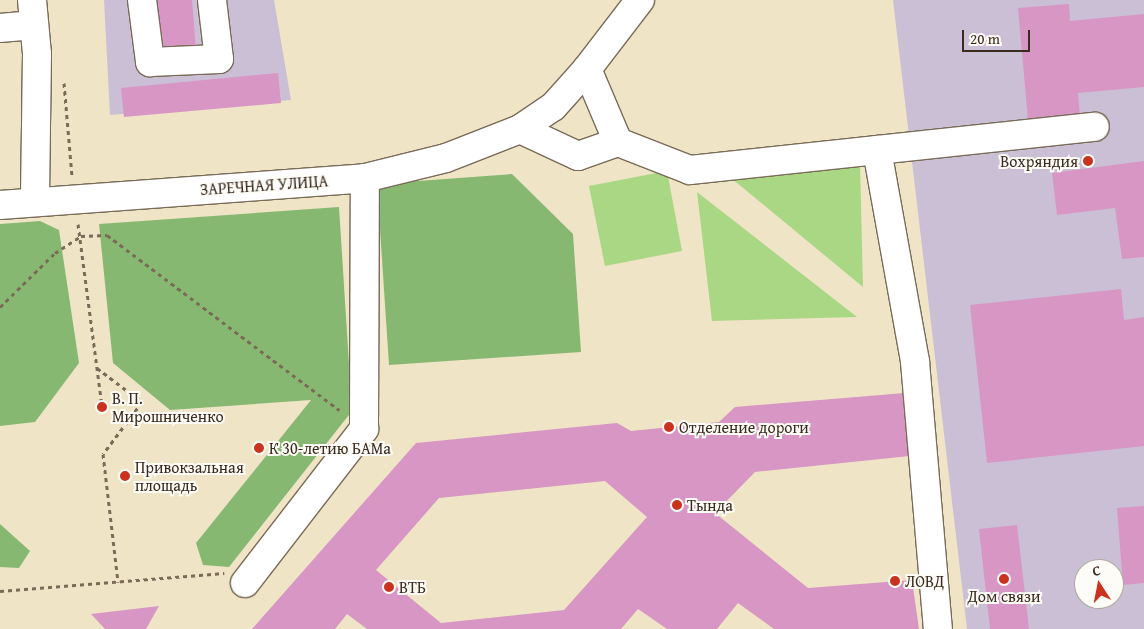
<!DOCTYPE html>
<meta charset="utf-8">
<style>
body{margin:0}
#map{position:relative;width:1144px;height:629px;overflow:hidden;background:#f0e4c7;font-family:"Gentium Book Plus",serif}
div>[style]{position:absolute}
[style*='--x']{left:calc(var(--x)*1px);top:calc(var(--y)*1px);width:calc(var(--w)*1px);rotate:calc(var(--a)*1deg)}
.industrial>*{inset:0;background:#cbbfd5}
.green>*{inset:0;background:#aad784}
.forest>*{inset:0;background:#87b872}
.building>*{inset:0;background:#d796c3}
.path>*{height:3px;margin-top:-1.5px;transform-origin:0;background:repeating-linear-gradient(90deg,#7a6b59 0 4px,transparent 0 8px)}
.roads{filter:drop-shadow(1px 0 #7a6b59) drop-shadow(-1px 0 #7a6b59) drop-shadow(0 1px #7a6b59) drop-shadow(0 -1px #7a6b59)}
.minor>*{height:28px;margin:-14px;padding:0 14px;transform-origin:14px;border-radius:14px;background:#fff}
.dots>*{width:14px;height:14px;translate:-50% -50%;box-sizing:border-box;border:2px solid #fdfcf7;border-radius:50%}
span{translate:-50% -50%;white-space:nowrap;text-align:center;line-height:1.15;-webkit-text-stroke:4px #fdfcf7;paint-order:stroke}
.poi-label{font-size:16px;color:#3b2a1e}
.right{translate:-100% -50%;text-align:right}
.left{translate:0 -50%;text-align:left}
.street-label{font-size:16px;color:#3b2a1e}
.north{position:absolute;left:1074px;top:559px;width:50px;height:50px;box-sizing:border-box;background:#fdfcf7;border:1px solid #afa8a0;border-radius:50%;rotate:349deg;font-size:14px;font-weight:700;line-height:20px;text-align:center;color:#3b2a1e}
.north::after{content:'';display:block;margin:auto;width:18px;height:22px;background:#c8321e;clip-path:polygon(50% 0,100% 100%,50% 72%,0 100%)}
.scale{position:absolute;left:962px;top:30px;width:68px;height:22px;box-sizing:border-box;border:2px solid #3b2a1e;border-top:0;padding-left:6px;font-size:15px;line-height:18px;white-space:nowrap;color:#3b2a1e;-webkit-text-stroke:4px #fdfcf7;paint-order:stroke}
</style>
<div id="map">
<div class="industrial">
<div style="clip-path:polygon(104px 0,274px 0,291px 100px,110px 115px)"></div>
<div style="clip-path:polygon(evenodd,893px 0,1144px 0,1144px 629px,967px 629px,893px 0,1084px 569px,1114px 569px,1114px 599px,1084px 599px,1084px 569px)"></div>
</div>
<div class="green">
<div style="clip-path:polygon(860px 163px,863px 287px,725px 173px)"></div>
<div style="clip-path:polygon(667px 171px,682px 251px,605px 266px,589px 186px)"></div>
<div style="clip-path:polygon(697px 192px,857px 317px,712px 321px)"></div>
</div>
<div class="forest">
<div style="clip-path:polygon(512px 174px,573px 234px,581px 352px,389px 365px,377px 184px)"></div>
<div style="clip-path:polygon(339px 207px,352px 411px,229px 567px,203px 565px,196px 543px,311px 400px,170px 410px,113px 363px,99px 224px)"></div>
<div style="clip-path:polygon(40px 221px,59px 230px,79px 363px,35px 422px,0 426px,0 224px)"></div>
<div style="clip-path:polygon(0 524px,30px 551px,19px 568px,0 567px)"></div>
</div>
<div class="building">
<div style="clip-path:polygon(145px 0,192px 0,197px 62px,151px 66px)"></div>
<div style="clip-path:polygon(1069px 4px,1070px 21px,1144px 14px,1144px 87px,1078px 93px,1080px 116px,1028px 120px,1018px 8px)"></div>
<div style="clip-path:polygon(278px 73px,281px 103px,124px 117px,121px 88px)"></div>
<div style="clip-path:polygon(1144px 161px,1144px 257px,1122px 259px,1115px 208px,1057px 215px,1052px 173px)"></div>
<div style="clip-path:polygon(1121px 289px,1124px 320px,1144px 317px,1144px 446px,987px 463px,970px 305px)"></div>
<div style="clip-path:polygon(evenodd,905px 393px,910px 456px,755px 472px,715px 513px,808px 588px,912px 580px,919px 629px,774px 629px,738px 603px,717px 629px,667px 629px,638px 609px,621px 629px,367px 629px,347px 614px,335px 629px,252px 629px,416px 443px,617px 423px,631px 431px,719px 422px,735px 407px,905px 393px,605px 481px,647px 517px,564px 610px,441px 623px,376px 570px,439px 498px,605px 481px)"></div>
<div style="clip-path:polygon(1144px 506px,1144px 583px,1123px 585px,1117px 508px)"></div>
<div style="clip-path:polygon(1017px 525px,1029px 629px,990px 629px,979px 529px)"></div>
<div style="clip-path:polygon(159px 606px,146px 629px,105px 629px,91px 614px)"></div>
</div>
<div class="path">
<div style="--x:64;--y:83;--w:93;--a:85.1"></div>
<div style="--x:78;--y:224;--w:185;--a:82.5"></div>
<div style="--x:0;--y:307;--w:77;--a:-44.5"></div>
<div style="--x:55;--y:253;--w:31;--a:-33"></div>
<div style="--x:81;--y:236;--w:26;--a:-2"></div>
<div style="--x:107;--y:235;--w:291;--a:37"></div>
<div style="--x:97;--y:368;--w:56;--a:37.1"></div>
<div style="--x:142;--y:402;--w:65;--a:126.9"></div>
<div style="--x:103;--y:454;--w:129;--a:83.3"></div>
<div style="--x:0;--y:591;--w:225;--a:-4.6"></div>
</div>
<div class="roads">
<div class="minor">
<div style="--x:32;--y:0;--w:54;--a:84.7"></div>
<div style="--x:37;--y:54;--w:148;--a:90.8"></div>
<div style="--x:142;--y:0;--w:63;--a:82.6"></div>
<div style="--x:150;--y:62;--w:69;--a:-2.5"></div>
<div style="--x:219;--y:59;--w:59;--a:-96.8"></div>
<div style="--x:0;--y:28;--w:34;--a:-5"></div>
<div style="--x:587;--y:69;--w:79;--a:67"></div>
<div style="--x:520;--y:129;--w:64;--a:25"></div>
<div style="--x:578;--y:156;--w:42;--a:-19.3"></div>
<div style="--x:618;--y:142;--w:77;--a:21.3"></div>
<div style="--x:690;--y:170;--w:407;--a:-6.1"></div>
<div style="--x:877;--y:150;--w:215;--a:79.8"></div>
<div style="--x:915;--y:362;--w:268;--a:85.1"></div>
<div style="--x:0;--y:205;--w:366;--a:-4.2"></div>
<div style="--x:365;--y:178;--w:83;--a:-13.9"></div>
<div style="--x:446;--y:158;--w:79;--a:-21.4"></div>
<div style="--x:520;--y:129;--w:40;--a:-34"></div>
<div style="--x:553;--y:107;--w:51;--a:-48.2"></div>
<div style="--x:587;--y:69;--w:87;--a:-52.5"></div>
<div style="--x:245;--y:583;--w:195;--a:-52.3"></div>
<div style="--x:364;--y:429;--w:251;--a:-89.8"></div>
</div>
</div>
<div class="dots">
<div style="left:1088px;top:161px;background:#c8321e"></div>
<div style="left:102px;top:407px;background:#c8321e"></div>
<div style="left:669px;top:427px;background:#c8321e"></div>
<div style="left:259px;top:448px;background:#c8321e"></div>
<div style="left:125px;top:476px;background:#c8321e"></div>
<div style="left:677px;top:505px;background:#c8321e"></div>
<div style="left:1004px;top:579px;background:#c8321e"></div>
<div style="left:895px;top:581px;background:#c8321e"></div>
<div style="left:389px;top:587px;background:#c8321e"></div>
</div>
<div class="poi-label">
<span class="right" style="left:1078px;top:161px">Вохряндия</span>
<span class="left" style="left:112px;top:407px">В. П.<br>Мирошниченко</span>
<span class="left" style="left:679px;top:427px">Отделение дороги</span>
<span class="left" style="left:269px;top:448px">К 30-летию БАМа</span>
<span class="left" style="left:135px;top:476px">Привокзальная<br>площадь</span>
<span class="left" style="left:687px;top:505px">Тында</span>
<span class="left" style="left:905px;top:581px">ЛОВД</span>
<span class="left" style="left:399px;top:587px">ВТБ</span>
<span style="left:1004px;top:596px">Дом связи</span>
</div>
<div class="street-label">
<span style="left:264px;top:185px;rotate:-4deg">ЗАРЕЧНАЯ УЛИЦА</span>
</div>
<div class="north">С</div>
<div class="scale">20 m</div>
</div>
